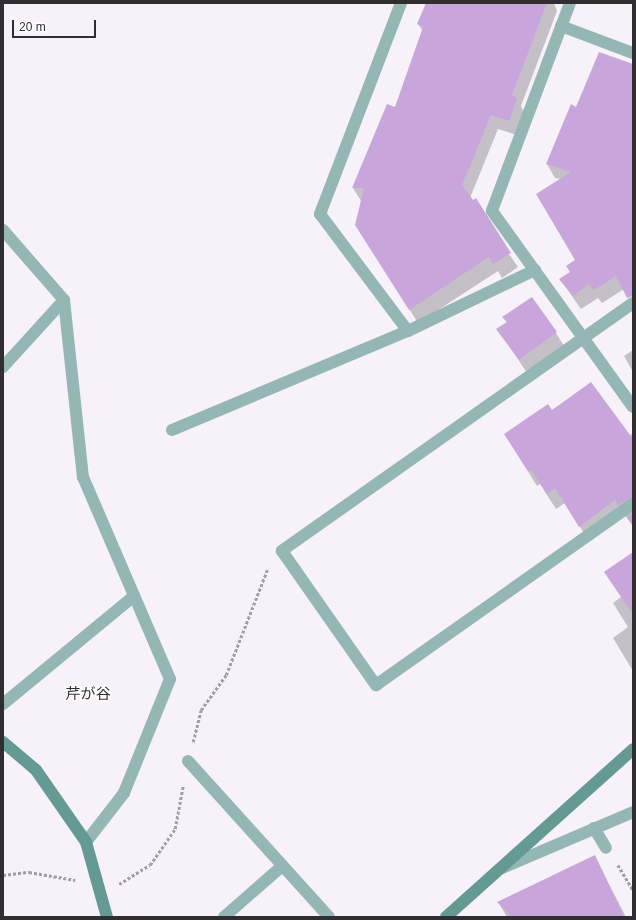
<!DOCTYPE html>
<meta charset="utf-8">
<style>
body{margin:0}
#map{position:relative;width:636px;height:920px;overflow:hidden;background:#f7f1fa;font-family:Helvetica,"Noto Sans JP",sans-serif}
div>[style]{position:absolute}
[style*='--x']{left:calc(var(--x)*1px);top:calc(var(--y)*1px);width:calc(var(--w)*1px);rotate:calc(var(--a)*1deg)}
.shadow>*{inset:0;background:#0003}
.building>*{inset:0;background:#c8a6dc}
.path>*{height:2.5px;margin-top:-1.25px;transform-origin:0;background:repeating-linear-gradient(90deg,#a39ea5 0 3px,transparent 0 5px)}
.street>*{height:12px;margin:-6px;padding:0 6px;transform-origin:6px;border-radius:6px;background:#95b7b3}
.secondary>*{height:12px;margin:-6px;padding:0 6px;transform-origin:6px;border-radius:6px;background:#659a93}
span{translate:-50% -50%;white-space:nowrap;text-align:center;line-height:1.15;-webkit-text-stroke:3px #fff;paint-order:stroke}
.quarter-label{font-size:15px;color:#302e31}
.frame{position:absolute;inset:0;border:4px solid #302e31;pointer-events:none}
.scale{position:absolute;left:12px;top:20px;width:84px;height:18px;box-sizing:border-box;border:2px solid #302e31;border-top:0;padding-left:5px;font-size:12px;line-height:14px;white-space:nowrap;color:#302e31;-webkit-text-stroke:3px #fff;paint-order:stroke}
</style>
<div id="map">
<div class="shadow">
<div style="clip-path:polygon(426px 3px,554px 3px,557px 11px,521px 106px,524px 112px,517px 135px,498px 129px,470px 198px,518px 267px,502px 278px,498px 271px,418px 323px,365px 239px,361px 201px,353px 188px,395px 108px,423px 31px,418px 24px)"></div>
<div style="clip-path:polygon(633px 65px,633px 292px,624px 289px,602px 303px,598px 298px,581px 309px,560px 279px,571px 273px,576px 260px,561px 179px,555px 178px,547px 164px,577px 108px)"></div>
<div style="clip-path:polygon(504px 317px,556px 333px,564px 346px,527px 373px,498px 329px,507px 323px)"></div>
<div style="clip-path:polygon(633px 350px,633px 372px,624px 356px)"></div>
<div style="clip-path:polygon(551px 412px,629px 436px,633px 433px,633px 526px,624px 514px,589px 541px,565px 503px,556px 509px,540px 484px,537px 486px,514px 449px)"></div>
<div style="clip-path:polygon(633px 553px,633px 671px,613px 638px,628px 627px,613px 603px,621px 597px,605px 572px)"></div>
<div style="clip-path:polygon(595px 857px,626px 917px,507px 917px,498px 902px)"></div>
</div>
<div class="building">
<div style="clip-path:polygon(426px 3px,547px 3px,512px 95px,517px 98px,509px 121px,491px 115px,462px 185px,473px 200px,476px 198px,511px 253px,493px 264px,489px 257px,409px 310px,355px 225px,364px 188px,352px 188px,387px 104px,395px 107px,423px 27px,417px 24px)"></div>
<div style="clip-path:polygon(599px 52px,633px 64px,633px 296px,627px 298px,616px 276px,594px 290px,589px 284px,573px 296px,559px 279px,570px 272px,566px 266px,575px 260px,536px 194px,571px 172px,546px 164px,571px 104px,576px 107px)"></div>
<div style="clip-path:polygon(532px 297px,557px 332px,519px 360px,496px 329px,507px 322px,502px 317px)"></div>
<div style="clip-path:polygon(591px 382px,633px 439px,633px 497px,618px 505px,615px 500px,579px 527px,555px 488px,547px 494px,531px 470px,528px 471px,504px 434px,548px 404px,552px 410px)"></div>
<div style="clip-path:polygon(633px 513px,633px 526px,627px 517px)"></div>
<div style="clip-path:polygon(633px 552px,633px 614px,604px 572px)"></div>
<div style="clip-path:polygon(595px 855px,624px 917px,512px 917px,497px 902px)"></div>
</div>
<div class="path">
<div style="--x:193;--y:742;--w:33;--a:-76"></div>
<div style="--x:201;--y:710;--w:43;--a:-54.5"></div>
<div style="--x:226;--y:675;--w:115;--a:-68.6"></div>
<div style="--x:618;--y:865;--w:29;--a:59"></div>
<div style="--x:3;--y:875;--w:26;--a:-7"></div>
<div style="--x:29;--y:872;--w:47;--a:9.9"></div>
<div style="--x:119;--y:884;--w:36;--a:-32"></div>
<div style="--x:150;--y:865;--w:44;--a:-55.2"></div>
<div style="--x:175;--y:829;--w:44;--a:-79.5"></div>
</div>
<div class="street">
<div style="--x:401;--y:3;--w:226;--a:111"></div>
<div style="--x:320;--y:214;--w:146;--a:53.1"></div>
<div style="--x:570;--y:3;--w:222;--a:110.6"></div>
<div style="--x:492;--y:211;--w:241;--a:54.3"></div>
<div style="--x:561;--y:26;--w:77;--a:20.6"></div>
<div style="--x:3;--y:230;--w:93;--a:48.9"></div>
<div style="--x:64;--y:300;--w:91;--a:132.3"></div>
<div style="--x:64;--y:300;--w:178;--a:83.9"></div>
<div style="--x:83;--y:477;--w:220;--a:66.7"></div>
<div style="--x:170;--y:679;--w:123;--a:112"></div>
<div style="--x:124;--y:793;--w:62;--a:127.8"></div>
<div style="--x:633;--y:303;--w:430;--a:144.8"></div>
<div style="--x:282;--y:551;--w:164;--a:55"></div>
<div style="--x:376;--y:685;--w:314;--a:-35.2"></div>
<div style="--x:172;--y:430;--w:256;--a:-22.8"></div>
<div style="--x:408;--y:331;--w:141;--a:-25.7"></div>
<div style="--x:3;--y:704;--w:170;--a:-39.5"></div>
<div style="--x:188;--y:761;--w:210;--a:47.9"></div>
<div style="--x:594;--y:828;--w:23;--a:59"></div>
<div style="--x:502;--y:868;--w:142;--a:-23.1"></div>
<div style="--x:224;--y:917;--w:77;--a:-41.3"></div>
</div>
<div class="secondary">
<div style="--x:3;--y:742;--w:43;--a:40.3"></div>
<div style="--x:36;--y:770;--w:88;--a:55.2"></div>
<div style="--x:86;--y:842;--w:78;--a:74.4"></div>
<div style="--x:446;--y:917;--w:251;--a:-41.9"></div>
</div>
<div class="quarter-label">
<span style="left:88px;top:694px">芹が谷</span>
</div>
<div class="frame"></div>
<div class="scale">20 m</div>
</div>
